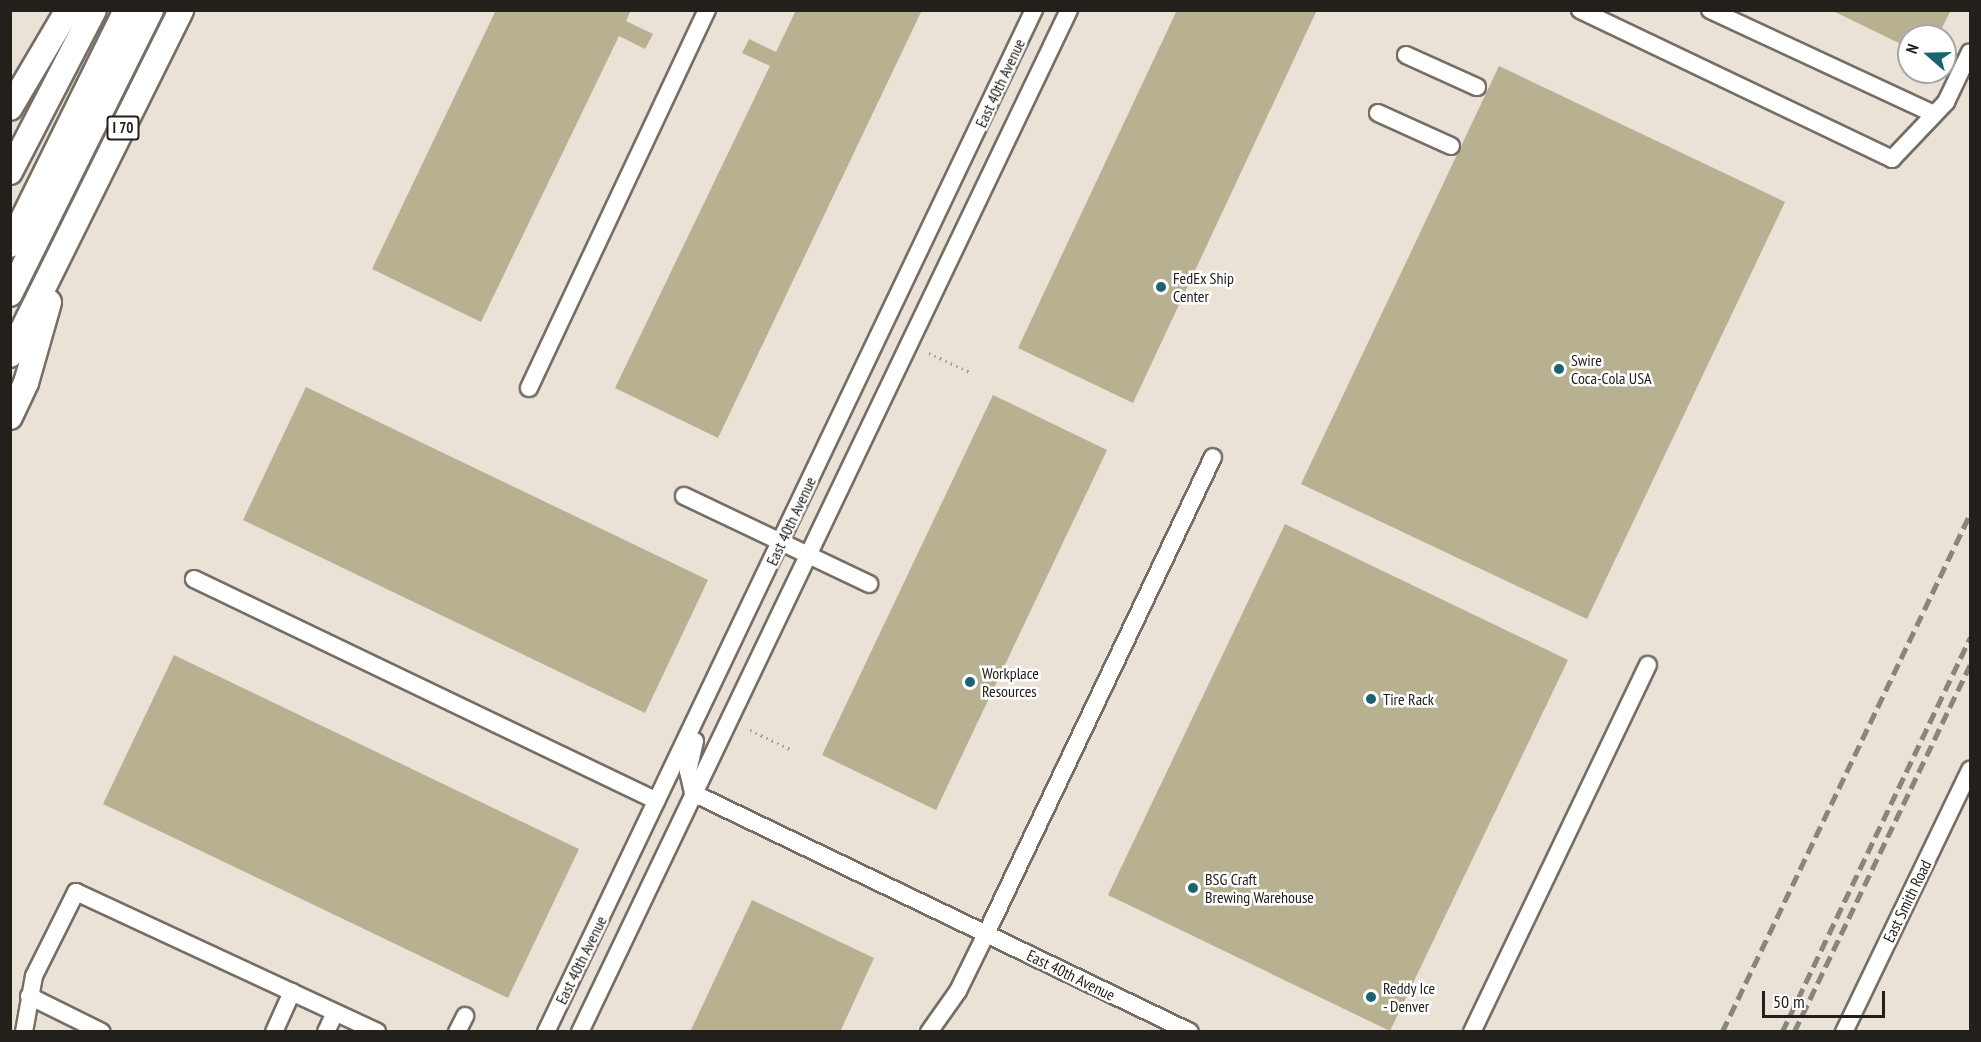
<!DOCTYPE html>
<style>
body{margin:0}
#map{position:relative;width:1981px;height:1042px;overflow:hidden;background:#eae1d7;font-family:"PT Sans Narrow",sans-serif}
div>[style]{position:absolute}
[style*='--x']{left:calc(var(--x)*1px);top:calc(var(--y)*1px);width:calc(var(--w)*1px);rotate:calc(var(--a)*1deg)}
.building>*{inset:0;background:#b8b191}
.path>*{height:3px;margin-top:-1.5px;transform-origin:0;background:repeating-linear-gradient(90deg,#a09992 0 1.5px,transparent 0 6px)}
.roads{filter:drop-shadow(2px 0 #766e65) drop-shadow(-2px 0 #766e65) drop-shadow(0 2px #766e65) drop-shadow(0 -2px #766e65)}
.minor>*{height:16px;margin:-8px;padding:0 8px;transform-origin:8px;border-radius:8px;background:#fff}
.highway>*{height:24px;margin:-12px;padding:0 12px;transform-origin:12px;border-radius:12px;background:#fff}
.rail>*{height:4.5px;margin-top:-2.25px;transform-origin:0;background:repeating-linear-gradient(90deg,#8a847d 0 12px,transparent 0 18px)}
.dots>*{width:16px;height:16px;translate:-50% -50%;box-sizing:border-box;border:3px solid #fff;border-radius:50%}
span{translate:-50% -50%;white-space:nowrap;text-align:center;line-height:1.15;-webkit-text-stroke:5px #fff;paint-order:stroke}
.shield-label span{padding:2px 4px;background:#fff;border:2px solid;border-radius:4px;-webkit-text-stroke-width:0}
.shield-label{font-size:15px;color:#23201c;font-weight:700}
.street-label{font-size:16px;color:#23201c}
.poi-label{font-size:16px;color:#23201c}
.left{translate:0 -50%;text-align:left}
.frame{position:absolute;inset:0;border:12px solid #23201c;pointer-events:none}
.north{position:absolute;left:1897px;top:24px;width:60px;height:60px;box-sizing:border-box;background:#fff;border:2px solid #a7a6a4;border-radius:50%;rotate:290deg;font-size:16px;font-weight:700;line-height:24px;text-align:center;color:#23201c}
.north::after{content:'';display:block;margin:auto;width:21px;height:27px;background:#1a6371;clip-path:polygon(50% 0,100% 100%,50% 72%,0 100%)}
.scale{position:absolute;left:1762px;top:991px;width:123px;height:27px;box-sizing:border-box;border:3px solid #23201c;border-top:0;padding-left:8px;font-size:18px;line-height:21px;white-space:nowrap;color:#23201c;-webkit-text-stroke:4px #fff;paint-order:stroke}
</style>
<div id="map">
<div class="building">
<div style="clip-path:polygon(496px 10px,631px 10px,626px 21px,653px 34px,645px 49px,619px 36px,481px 322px,372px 269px)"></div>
<div style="clip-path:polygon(796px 10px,922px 10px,718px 438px,615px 388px,770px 66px,742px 53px,749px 39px,776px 52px)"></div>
<div style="clip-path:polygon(1177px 10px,1317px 10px,1133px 403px,1018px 348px)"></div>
<div style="clip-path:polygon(1831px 10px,1951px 10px,1938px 36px,1909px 36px,1909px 48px)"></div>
<div style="clip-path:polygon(1499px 66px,1785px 202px,1587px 619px,1301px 484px)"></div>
<div style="clip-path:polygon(306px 387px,708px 580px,645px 713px,243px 520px)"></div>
<div style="clip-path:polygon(993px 395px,1107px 450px,936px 810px,822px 755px)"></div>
<div style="clip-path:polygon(1285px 524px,1568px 660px,1390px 1031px,1108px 895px)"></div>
<div style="clip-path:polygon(174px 655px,579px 849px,508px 998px,103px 804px)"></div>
<div style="clip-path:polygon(752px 900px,874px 958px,840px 1032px,690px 1032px)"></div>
</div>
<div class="path">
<div style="--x:929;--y:353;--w:47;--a:24.9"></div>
<div style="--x:750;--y:730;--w:44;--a:25.4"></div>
</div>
<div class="roads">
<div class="minor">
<div style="--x:1580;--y:10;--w:346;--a:25.5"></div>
<div style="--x:1892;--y:159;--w:79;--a:-46.5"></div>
<div style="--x:1946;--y:102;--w:55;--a:-64.4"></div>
<div style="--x:1710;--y:10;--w:247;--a:24.9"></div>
<div style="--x:1406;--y:55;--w:78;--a:24.3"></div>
<div style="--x:1378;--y:113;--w:80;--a:24.3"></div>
<div style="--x:529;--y:388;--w:418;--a:-64.8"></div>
<div style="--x:684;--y:496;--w:205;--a:25.4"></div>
<div style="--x:194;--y:579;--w:513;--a:25.62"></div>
<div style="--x:695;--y:741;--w:31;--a:103"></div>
<div style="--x:688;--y:771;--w:23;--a:77"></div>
<div style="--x:693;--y:793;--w:551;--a:25.68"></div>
<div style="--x:29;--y:996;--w:81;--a:26.3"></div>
<div style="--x:24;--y:1032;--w:57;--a:-79.9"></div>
<div style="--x:34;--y:976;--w:94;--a:-63.4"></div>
<div style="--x:76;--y:892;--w:332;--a:24.9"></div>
<div style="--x:274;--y:1032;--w:44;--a:-65.8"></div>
<div style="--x:326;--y:1032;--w:21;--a:-65"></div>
<div style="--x:457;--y:1032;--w:18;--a:-63"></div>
<div style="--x:546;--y:1032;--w:1133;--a:-64.48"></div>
<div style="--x:580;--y:1032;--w:1133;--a:-64.43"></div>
<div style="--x:929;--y:1032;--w:50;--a:-54.7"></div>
<div style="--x:958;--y:991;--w:64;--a:-63.8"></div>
<div style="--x:986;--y:934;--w:528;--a:-64.55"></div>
<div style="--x:1472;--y:1032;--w:407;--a:-64.4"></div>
<div style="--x:1844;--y:1032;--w:291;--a:-64.3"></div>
</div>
<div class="highway">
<div style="--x:10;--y:108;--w:114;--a:-59.4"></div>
<div style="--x:10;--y:172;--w:182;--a:-62.6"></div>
<div style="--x:10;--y:245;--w:262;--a:-63.7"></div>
<div style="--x:10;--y:294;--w:317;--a:-63.6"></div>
<div style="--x:10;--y:355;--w:385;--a:-63.6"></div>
<div style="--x:10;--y:417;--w:38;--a:-65"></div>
<div style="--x:26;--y:383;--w:84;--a:-74.1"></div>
</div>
</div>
<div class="rail">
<div style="--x:1722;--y:1032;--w:574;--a:-64.42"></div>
<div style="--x:1782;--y:1032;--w:437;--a:-64.5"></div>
<div style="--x:1794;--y:1032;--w:407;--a:-64.4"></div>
</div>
<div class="dots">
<div style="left:1161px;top:287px;background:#1a6371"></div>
<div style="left:1559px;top:369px;background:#1a6371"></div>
<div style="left:970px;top:682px;background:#1a6371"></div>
<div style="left:1371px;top:699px;background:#1a6371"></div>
<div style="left:1193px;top:888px;background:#1a6371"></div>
<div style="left:1371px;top:997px;background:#1a6371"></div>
</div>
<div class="shield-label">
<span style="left:123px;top:128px">I 70</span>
</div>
<div class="street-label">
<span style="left:1000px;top:83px;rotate:-65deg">East 40th Avenue</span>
<span style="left:791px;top:521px;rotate:-65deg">East 40th Avenue</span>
<span style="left:1907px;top:901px;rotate:-64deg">East Smith Road</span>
<span style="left:581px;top:960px;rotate:-64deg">East 40th Avenue</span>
<span style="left:1071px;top:975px;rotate:26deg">East 40th Avenue</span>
</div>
<div class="poi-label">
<span class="left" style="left:1173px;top:287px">FedEx Ship<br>Center</span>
<span class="left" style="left:1571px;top:369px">Swire<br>Coca-Cola USA</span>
<span class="left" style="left:982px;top:682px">Workplace<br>Resources</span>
<span class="left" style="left:1383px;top:699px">Tire Rack</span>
<span class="left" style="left:1205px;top:888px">BSG Craft<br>Brewing Warehouse</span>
<span class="left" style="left:1383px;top:997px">Reddy Ice<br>- Denver</span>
</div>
<div class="frame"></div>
<div class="north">N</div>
<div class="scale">50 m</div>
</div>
